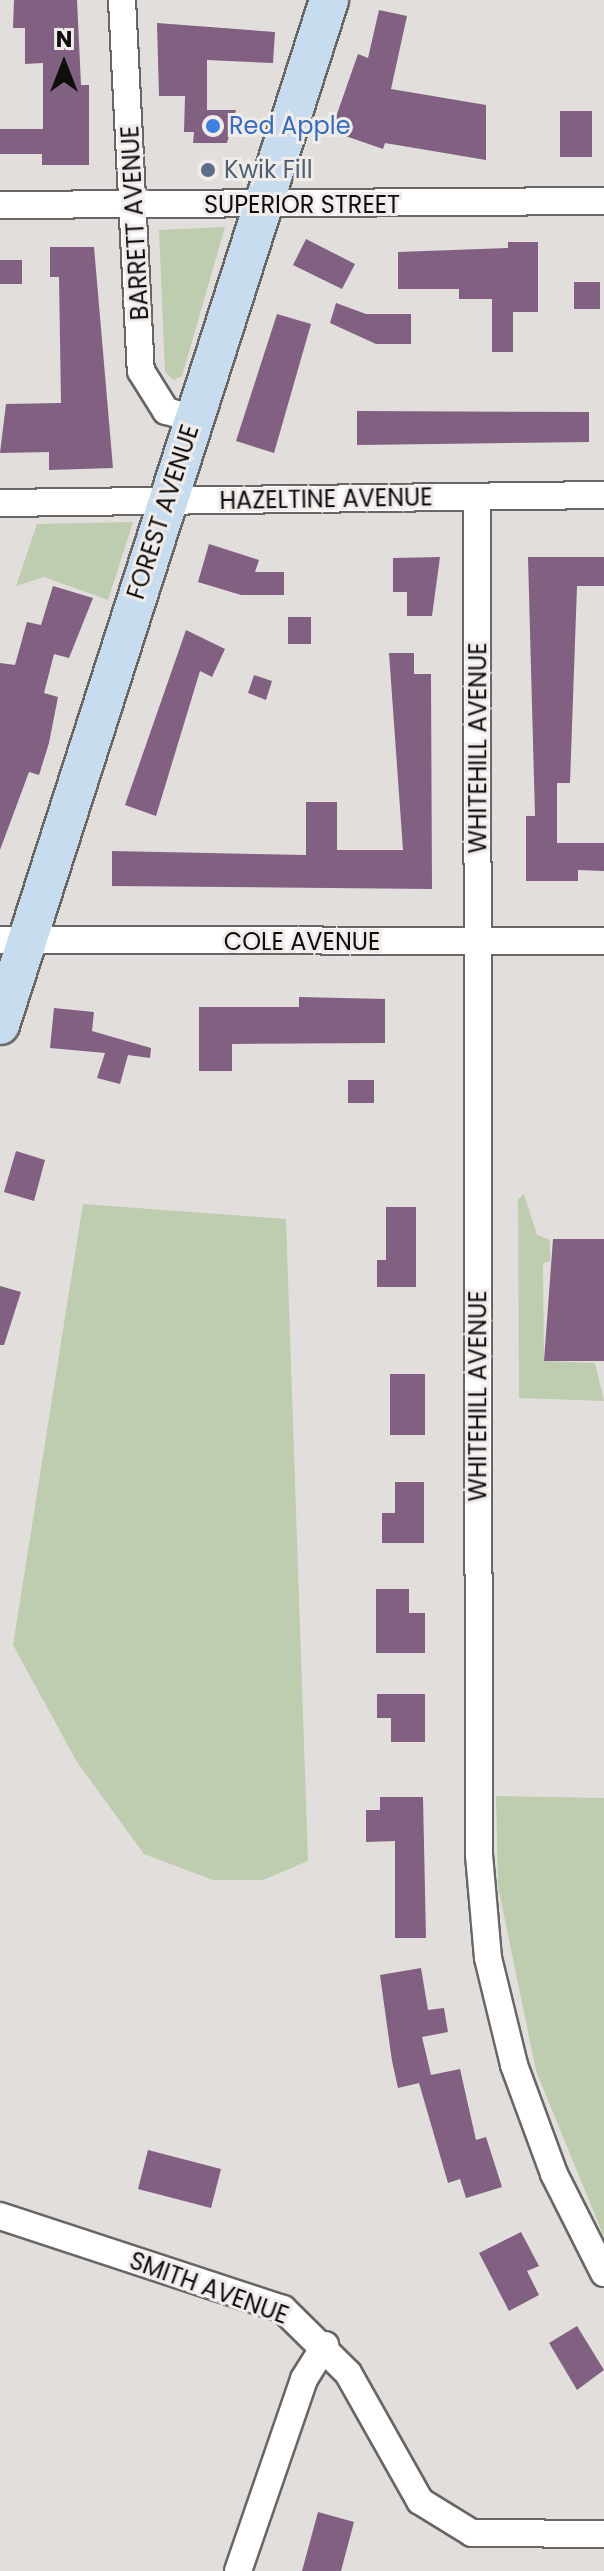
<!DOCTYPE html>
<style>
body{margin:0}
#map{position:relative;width:604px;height:2571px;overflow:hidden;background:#e2dedc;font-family:Poppins,sans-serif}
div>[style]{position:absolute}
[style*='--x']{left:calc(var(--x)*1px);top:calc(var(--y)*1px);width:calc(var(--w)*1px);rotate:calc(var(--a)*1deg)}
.green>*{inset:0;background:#becdaf}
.building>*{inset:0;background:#816081}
.roads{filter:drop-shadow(2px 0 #696664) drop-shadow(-2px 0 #696664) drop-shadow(0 2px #696664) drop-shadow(0 -2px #696664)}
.street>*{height:26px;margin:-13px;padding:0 13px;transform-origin:13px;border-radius:13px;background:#fff}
.secondary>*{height:38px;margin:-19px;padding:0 19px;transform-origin:19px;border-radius:19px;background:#c8dcf0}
.dots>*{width:22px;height:22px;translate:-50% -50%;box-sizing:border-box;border:4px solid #efece9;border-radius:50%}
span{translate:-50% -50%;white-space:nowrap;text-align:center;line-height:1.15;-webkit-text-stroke:6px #efece9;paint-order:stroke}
.shop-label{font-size:24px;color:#366cbe}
.left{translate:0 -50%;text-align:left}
.service-label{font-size:24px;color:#4e5e75}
.street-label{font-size:24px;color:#0f0e0d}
.north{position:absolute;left:24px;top:24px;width:80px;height:80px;-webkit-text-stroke:6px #efece9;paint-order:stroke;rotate:0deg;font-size:22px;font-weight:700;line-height:32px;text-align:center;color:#0f0e0d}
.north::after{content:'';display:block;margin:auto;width:28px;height:36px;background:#0f0e0d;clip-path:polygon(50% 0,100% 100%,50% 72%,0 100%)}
</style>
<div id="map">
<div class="green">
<div style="clip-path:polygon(225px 227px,182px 376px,174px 380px,165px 372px,159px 230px)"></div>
<div style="clip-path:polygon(133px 522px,108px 600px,44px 577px,16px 586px,37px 524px)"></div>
<div style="clip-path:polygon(524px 1194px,537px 1235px,550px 1240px,550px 1261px,543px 1263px,544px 1361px,595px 1363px,604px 1401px,519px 1398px,518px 1199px)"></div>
<div style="clip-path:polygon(83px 1204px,286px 1219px,308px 1861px,263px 1880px,213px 1880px,144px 1854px,77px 1762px,13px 1645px)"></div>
<div style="clip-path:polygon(496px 1796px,604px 1798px,604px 2237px,536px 2071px,498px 1886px)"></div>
</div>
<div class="building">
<div style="clip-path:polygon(14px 0,77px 0,81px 85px,89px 85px,89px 165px,42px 165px,42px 154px,0 154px,0 129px,43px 129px,43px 63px,25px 64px,25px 28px,13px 28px)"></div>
<div style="clip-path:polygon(379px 10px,407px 16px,391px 89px,486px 105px,486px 160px,385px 143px,383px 149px,331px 131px,358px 54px,368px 58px)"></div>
<div style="clip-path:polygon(157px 23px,275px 32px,273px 63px,207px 60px,207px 110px,236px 110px,227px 143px,193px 143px,194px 132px,184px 132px,185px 96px,159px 96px)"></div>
<div style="clip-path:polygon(560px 111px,592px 111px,592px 157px,560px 157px)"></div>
<div style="clip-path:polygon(306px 239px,355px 264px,342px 289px,293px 265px)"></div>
<div style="clip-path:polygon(508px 242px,538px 242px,538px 312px,513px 312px,513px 352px,492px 352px,492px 299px,459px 299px,459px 289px,398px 289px,398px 252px,508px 248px)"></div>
<div style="clip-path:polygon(50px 247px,94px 247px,113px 468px,49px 470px,49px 452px,0 453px,6px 404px,61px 403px,59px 277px,50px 277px)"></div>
<div style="clip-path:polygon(0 260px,22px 260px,22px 284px,0 284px)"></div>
<div style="clip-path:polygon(574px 282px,600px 282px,600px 309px,574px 309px)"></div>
<div style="clip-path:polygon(336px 303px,366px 314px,411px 314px,411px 344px,376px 344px,330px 323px)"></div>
<div style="clip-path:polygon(277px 314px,311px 324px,274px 453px,236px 441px)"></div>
<div style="clip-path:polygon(357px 411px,589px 412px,589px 442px,357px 445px)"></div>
<div style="clip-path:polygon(209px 544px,259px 560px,255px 572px,284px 572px,284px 595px,241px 595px,198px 582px)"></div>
<div style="clip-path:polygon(440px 557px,432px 616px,407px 616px,407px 592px,393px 592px,393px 558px)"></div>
<div style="clip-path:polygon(528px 557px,604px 557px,604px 586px,577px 586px,570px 783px,557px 783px,557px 843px,604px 843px,604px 871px,578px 870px,578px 881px,526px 881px,526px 816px,535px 816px)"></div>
<div style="clip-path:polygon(53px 586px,93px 598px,69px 658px,54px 654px,44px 693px,58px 697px,49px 743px,39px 775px,29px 772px,0 850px,0 663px,15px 665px,27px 622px,41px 625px)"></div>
<div style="clip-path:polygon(288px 617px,311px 617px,311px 644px,288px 644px)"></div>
<div style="clip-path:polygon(186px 630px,225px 649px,212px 677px,200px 671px,156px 816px,125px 805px)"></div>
<div style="clip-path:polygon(389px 653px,414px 653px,414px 674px,431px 674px,432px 889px,112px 886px,112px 851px,306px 855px,306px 802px,337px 802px,337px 850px,403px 850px)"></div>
<div style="clip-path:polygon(254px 675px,272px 681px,266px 700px,248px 693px)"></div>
<div style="clip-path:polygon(299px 997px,385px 999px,385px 1043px,232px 1044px,232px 1071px,199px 1071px,199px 1007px,299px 1007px)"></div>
<div style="clip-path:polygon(54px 1008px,94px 1012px,92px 1031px,151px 1048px,150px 1058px,128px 1055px,120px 1084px,97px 1078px,105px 1053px,50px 1048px)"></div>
<div style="clip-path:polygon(348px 1080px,374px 1080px,374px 1103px,348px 1103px)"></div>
<div style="clip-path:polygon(16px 1151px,45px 1160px,34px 1201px,4px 1192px)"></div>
<div style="clip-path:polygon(386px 1207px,416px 1207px,416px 1287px,377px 1287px,377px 1260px,386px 1260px)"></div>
<div style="clip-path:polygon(553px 1239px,604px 1239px,604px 1361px,544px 1361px)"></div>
<div style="clip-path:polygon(0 1286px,21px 1292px,4px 1345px,0 1345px)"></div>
<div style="clip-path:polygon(390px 1374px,425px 1374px,425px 1435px,390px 1435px)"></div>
<div style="clip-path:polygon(395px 1482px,424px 1482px,424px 1543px,382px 1543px,382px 1513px,395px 1513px)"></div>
<div style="clip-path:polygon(376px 1589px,409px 1589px,409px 1613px,425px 1613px,425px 1653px,376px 1653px)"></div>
<div style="clip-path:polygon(377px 1694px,425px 1694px,425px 1742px,391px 1742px,391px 1718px,377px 1718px)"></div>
<div style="clip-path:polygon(380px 1797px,423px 1797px,426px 1938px,395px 1938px,395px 1841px,366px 1842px,366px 1810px,380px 1810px)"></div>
<div style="clip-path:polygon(421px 1968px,428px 2010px,444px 2008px,448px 2032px,422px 2037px,431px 2075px,460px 2069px,476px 2140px,486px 2137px,502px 2187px,466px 2198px,460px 2179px,448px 2183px,419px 2083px,398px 2088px,392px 2061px,380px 1975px)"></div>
<div style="clip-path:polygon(148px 2150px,221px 2169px,211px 2208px,138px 2189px)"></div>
<div style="clip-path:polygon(521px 2232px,539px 2266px,527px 2271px,539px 2295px,509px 2311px,479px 2253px)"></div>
<div style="clip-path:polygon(577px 2326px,604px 2370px,577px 2390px,549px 2343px)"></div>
<div style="clip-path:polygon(318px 2512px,354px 2522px,341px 2571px,302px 2571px)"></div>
</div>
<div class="roads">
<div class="street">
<div style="--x:122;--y:0;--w:371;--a:87.1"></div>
<div style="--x:141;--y:371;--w:47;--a:58"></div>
<div style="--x:166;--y:411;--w:28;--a:15"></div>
<div style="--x:0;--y:205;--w:604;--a:-0.38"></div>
<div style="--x:477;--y:497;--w:1358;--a:89.92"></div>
<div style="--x:479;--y:1855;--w:103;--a:85"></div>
<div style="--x:488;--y:1958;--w:110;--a:76.3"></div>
<div style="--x:514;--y:2065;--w:116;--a:69.8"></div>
<div style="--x:554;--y:2174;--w:111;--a:63.2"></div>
<div style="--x:0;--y:503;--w:604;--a:-0.76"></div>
<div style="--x:0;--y:940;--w:604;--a:0.09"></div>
<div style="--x:0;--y:2216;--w:298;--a:18.2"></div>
<div style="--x:283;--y:2309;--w:91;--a:44.6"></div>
<div style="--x:348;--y:2373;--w:147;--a:60.6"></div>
<div style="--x:420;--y:2501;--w:61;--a:31.6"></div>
<div style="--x:472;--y:2533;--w:132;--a:0.4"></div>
<div style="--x:238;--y:2571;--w:203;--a:-71"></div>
<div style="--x:304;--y:2379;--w:40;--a:-58"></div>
</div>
<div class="secondary">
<div style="--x:0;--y:1025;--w:1077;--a:-72.2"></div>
</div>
</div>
<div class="dots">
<div style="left:213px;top:126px;background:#3f7fe0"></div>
<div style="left:208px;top:170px;background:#5c6f8a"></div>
</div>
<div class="shop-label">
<span class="left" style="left:229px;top:126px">Red Apple</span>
</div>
<div class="service-label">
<span class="left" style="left:224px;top:170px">Kwik Fill</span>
</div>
<div class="street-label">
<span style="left:302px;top:205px">SUPERIOR STREET</span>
<span style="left:135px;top:223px;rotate:-93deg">BARRETT AVENUE</span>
<span style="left:326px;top:499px;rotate:-1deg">HAZELTINE AVENUE</span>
<span style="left:163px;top:512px;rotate:-72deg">FOREST AVENUE</span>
<span style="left:478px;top:748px;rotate:-90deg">WHITEHILL AVENUE</span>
<span style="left:302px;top:942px">COLE AVENUE</span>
<span style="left:478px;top:1396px;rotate:-90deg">WHITEHILL AVENUE</span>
<span style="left:209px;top:2288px;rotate:20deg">SMITH AVENUE</span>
</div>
<div class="north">N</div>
</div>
